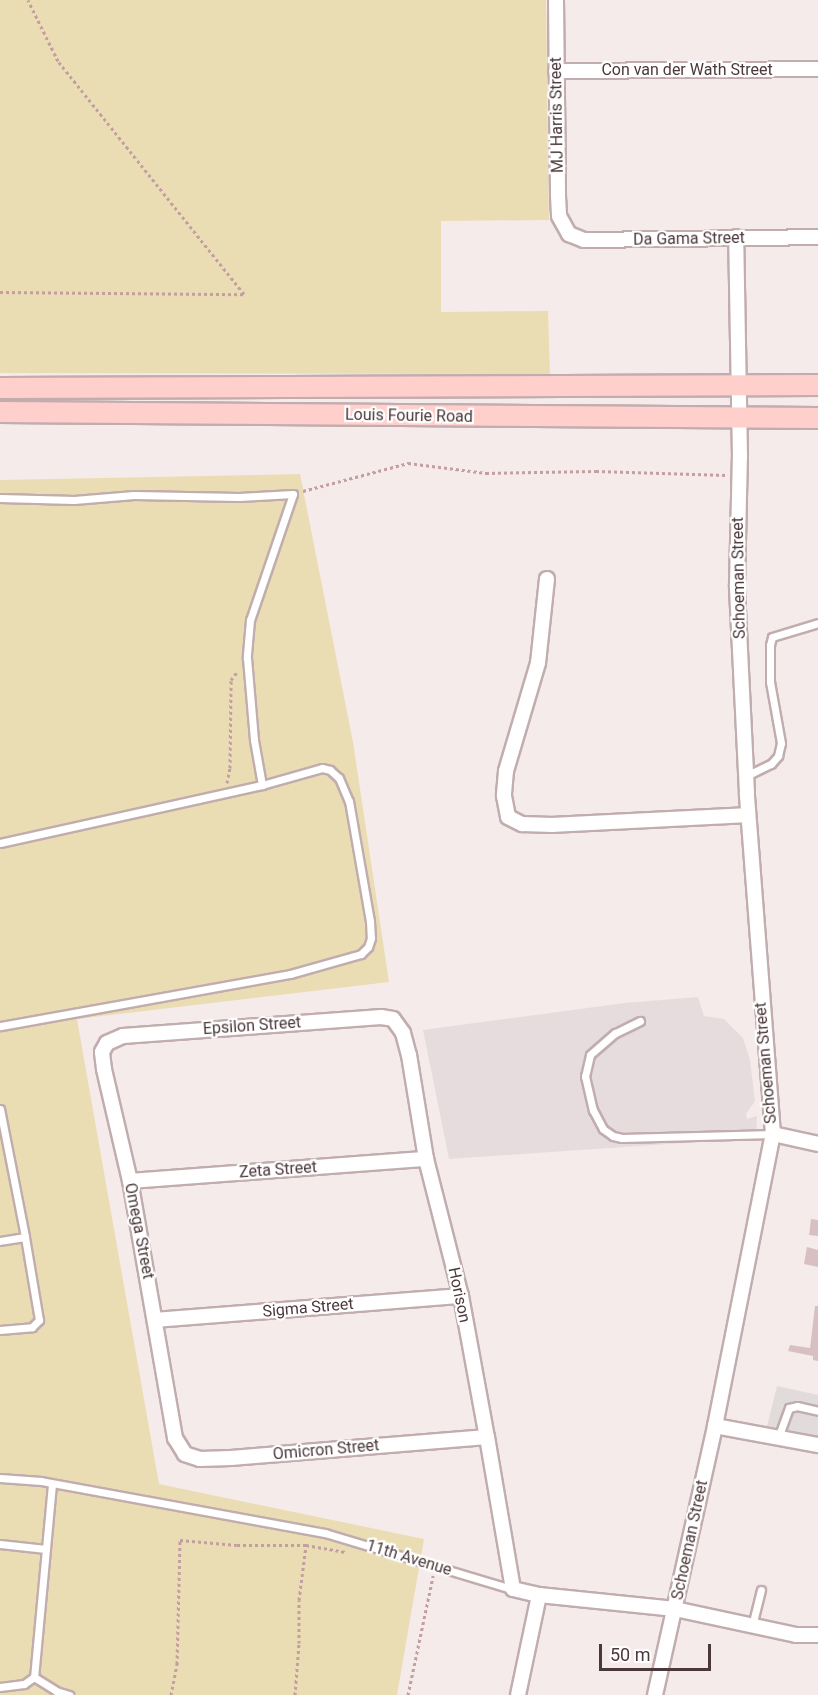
<!DOCTYPE html>
<style>
body{margin:0}
#map{position:relative;width:818px;height:1695px;overflow:hidden;background:#f6ebeb;font-family:Roboto,sans-serif}
div>[style]{position:absolute}
[style*='--x']{left:calc(var(--x)*1px);top:calc(var(--y)*1px);width:calc(var(--w)*1px);rotate:calc(var(--a)*1deg)}
.industrial>*{inset:0;background:#e6dcde}
.green>*{inset:0;background:#ebddb3}
.parking>*{inset:0;background:#e2dbdc}
.building>*{inset:0;background:#d8c0c2}
.path>*{height:3px;margin-top:-1.5px;transform-origin:0;background:repeating-linear-gradient(90deg,#c49ea0 0 3px,transparent 0 6px)}
.roads{filter:drop-shadow(2px 0 #c2adae) drop-shadow(-2px 0 #c2adae) drop-shadow(0 2px #c2adae) drop-shadow(0 -2px #c2adae)}
.lane>*{height:7px;margin:-3.5px;padding:0 3.5px;transform-origin:3.5px;border-radius:3.5px;background:#fff}
.street>*{height:14px;margin:-7px;padding:0 7px;transform-origin:7px;border-radius:7px;background:#fff}
.secondary>*{height:20px;margin:-10px;padding:0 10px;transform-origin:10px;border-radius:10px;background:#ffcfcc}
span{translate:-50% -50%;white-space:nowrap;text-align:center;line-height:1.15;-webkit-text-stroke:4.5px #fff;paint-order:stroke}
.street-label{font-size:16px;color:#4b383a}
.scale{position:absolute;left:599px;top:1644px;width:112px;height:27px;box-sizing:border-box;border:3px solid #4b383a;border-top:0;padding-left:8px;font-size:18px;line-height:21px;white-space:nowrap;color:#4b383a;-webkit-text-stroke:4px #fff;paint-order:stroke}
</style>
<div id="map">
<div class="industrial">
<div style="clip-path:polygon(698px 997px,704px 1016px,724px 1019px,743px 1038px,750px 1060px,755px 1101px,746px 1114px,747px 1119px,757px 1116px,756px 1138px,449px 1159px,423px 1030px,625px 1003px)"></div>
</div>
<div class="green">
<div style="clip-path:polygon(0 0,546px 0,549px 220px,441px 221px,441px 312px,548px 311px,550px 374px,0 373px)"></div>
<div style="clip-path:polygon(300px 474px,353px 742px,389px 982px,77px 1019px,159px 1484px,424px 1539px,397px 1695px,0 1695px,0 480px)"></div>
</div>
<div class="parking">
<div style="clip-path:polygon(777px 1386px,818px 1395px,818px 1436px,767px 1426px)"></div>
</div>
<div class="building">
<div style="clip-path:polygon(811px 1219px,818px 1220px,818px 1236px,809px 1235px)"></div>
<div style="clip-path:polygon(807px 1247px,818px 1250px,818px 1267px,804px 1264px)"></div>
<div style="clip-path:polygon(815px 1306px,818px 1306px,818px 1361px,813px 1360px,813px 1356px,788px 1351px,790px 1345px,810px 1348px)"></div>
</div>
<div class="path">
<div style="--x:0;--y:292;--w:244;--a:0.5"></div>
<div style="--x:244;--y:294;--w:298;--a:-128.6"></div>
<div style="--x:58;--y:61;--w:68;--a:-116.2"></div>
<div style="--x:303;--y:491;--w:109;--a:-14.9"></div>
<div style="--x:408;--y:463;--w:79;--a:7.3"></div>
<div style="--x:486;--y:473;--w:110;--a:-1"></div>
<div style="--x:596;--y:471;--w:131;--a:1.7"></div>
<div style="--x:227;--y:783;--w:15;--a:-79"></div>
<div style="--x:230;--y:768;--w:88;--a:-89.3"></div>
<div style="--x:231;--y:680;--w:10;--a:-53"></div>
<div style="--x:171;--y:1695;--w:32;--a:-79"></div>
<div style="--x:177;--y:1664;--w:124;--a:-88.6"></div>
<div style="--x:180;--y:1540;--w:57;--a:5"></div>
<div style="--x:237;--y:1545;--w:69;--a:0"></div>
<div style="--x:295;--y:1695;--w:52;--a:-85.6"></div>
<div style="--x:299;--y:1643;--w:43;--a:-90"></div>
<div style="--x:299;--y:1600;--w:55;--a:-82.7"></div>
<div style="--x:306;--y:1545;--w:40;--a:10"></div>
<div style="--x:408;--y:1695;--w:122;--a:-78.1"></div>
</div>
<div class="roads">
<div class="lane">
<div style="--x:0;--y:498;--w:74;--a:1.5"></div>
<div style="--x:74;--y:500;--w:60;--a:-4.8"></div>
<div style="--x:134;--y:495;--w:105;--a:1.1"></div>
<div style="--x:239;--y:497;--w:54;--a:-3.2"></div>
<div style="--x:293;--y:494;--w:133;--a:108.8"></div>
<div style="--x:250;--y:620;--w:38;--a:95"></div>
<div style="--x:247;--y:658;--w:82;--a:85.1"></div>
<div style="--x:254;--y:740;--w:46;--a:79.9"></div>
<div style="--x:746;--y:776;--w:28;--a:-26"></div>
<div style="--x:771;--y:764;--w:11;--a:-49"></div>
<div style="--x:778;--y:756;--w:13;--a:-77"></div>
<div style="--x:781;--y:743;--w:62;--a:-100.2"></div>
<div style="--x:770;--y:682;--w:37;--a:-90"></div>
<div style="--x:770;--y:645;--w:8;--a:-76"></div>
<div style="--x:772;--y:637;--w:48;--a:-16.9"></div>
<div style="--x:0;--y:843;--w:268;--a:-12.5"></div>
<div style="--x:262;--y:785;--w:62;--a:-15.8"></div>
<div style="--x:322;--y:768;--w:8;--a:14"></div>
<div style="--x:330;--y:770;--w:12;--a:42"></div>
<div style="--x:339;--y:778;--w:25;--a:67"></div>
<div style="--x:349;--y:801;--w:122;--a:80.1"></div>
<div style="--x:370;--y:921;--w:17;--a:87"></div>
<div style="--x:371;--y:938;--w:9;--a:108"></div>
<div style="--x:368;--y:947;--w:10;--a:135"></div>
<div style="--x:361;--y:954;--w:74;--a:164.3"></div>
<div style="--x:290;--y:974;--w:295;--a:169.8"></div>
<div style="--x:640;--y:1021;--w:28;--a:154"></div>
<div style="--x:615;--y:1033;--w:33;--a:139"></div>
<div style="--x:590;--y:1055;--w:22;--a:103"></div>
<div style="--x:585;--y:1076;--w:35;--a:77"></div>
<div style="--x:593;--y:1110;--w:21;--a:62"></div>
<div style="--x:603;--y:1129;--w:12;--a:35"></div>
<div style="--x:613;--y:1136;--w:9;--a:13"></div>
<div style="--x:622;--y:1138;--w:151;--a:-1.5"></div>
<div style="--x:0;--y:1109;--w:130;--a:78.9"></div>
<div style="--x:25;--y:1237;--w:25;--a:171"></div>
<div style="--x:0;--y:1330;--w:32;--a:-5"></div>
<div style="--x:32;--y:1327;--w:10;--a:-45"></div>
<div style="--x:39;--y:1320;--w:84;--a:-99.6"></div>
<div style="--x:778;--y:1438;--w:32;--a:-70"></div>
<div style="--x:789;--y:1408;--w:8;--a:-14"></div>
<div style="--x:797;--y:1406;--w:22;--a:13"></div>
<div style="--x:0;--y:1478;--w:41;--a:4.2"></div>
<div style="--x:41;--y:1481;--w:289;--a:10.4"></div>
<div style="--x:325;--y:1533;--w:195;--a:16.7"></div>
<div style="--x:52;--y:1484;--w:194;--a:95.3"></div>
<div style="--x:34;--y:1677;--w:26;--a:32"></div>
<div style="--x:56;--y:1691;--w:14;--a:17"></div>
<div style="--x:0;--y:1544;--w:46;--a:6.2"></div>
<div style="--x:752;--y:1626;--w:37;--a:-76"></div>
<div style="--x:0;--y:1687;--w:24;--a:-7"></div>
<div style="--x:24;--y:1684;--w:12;--a:-35"></div>
</div>
<div class="street">
<div style="--x:556;--y:0;--w:196;--a:89.4"></div>
<div style="--x:558;--y:196;--w:20;--a:87"></div>
<div style="--x:559;--y:216;--w:21;--a:61"></div>
<div style="--x:569;--y:234;--w:16;--a:22"></div>
<div style="--x:584;--y:240;--w:234;--a:-0.7"></div>
<div style="--x:556;--y:71;--w:262;--a:-0.4"></div>
<div style="--x:547;--y:579;--w:84;--a:96.1"></div>
<div style="--x:538;--y:663;--w:113;--a:106.5"></div>
<div style="--x:506;--y:771;--w:25;--a:95"></div>
<div style="--x:504;--y:796;--w:21;--a:79"></div>
<div style="--x:508;--y:817;--w:16;--a:27"></div>
<div style="--x:522;--y:824;--w:31;--a:2"></div>
<div style="--x:553;--y:825;--w:195;--a:-2.9"></div>
<div style="--x:773;--y:1134;--w:46;--a:12.5"></div>
<div style="--x:130;--y:1181;--w:297;--a:-4.3"></div>
<div style="--x:155;--y:1320;--w:307;--a:-4.5"></div>
<div style="--x:715;--y:1426;--w:105;--a:10.5"></div>
<div style="--x:487;--y:1437;--w:257;--a:175.3"></div>
<div style="--x:231;--y:1458;--w:31;--a:178"></div>
<div style="--x:200;--y:1459;--w:16;--a:-162"></div>
<div style="--x:185;--y:1454;--w:19;--a:-122"></div>
<div style="--x:175;--y:1438;--w:261;--a:-99.9"></div>
<div style="--x:130;--y:1181;--w:115;--a:-103.1"></div>
<div style="--x:104;--y:1069;--w:17;--a:-97"></div>
<div style="--x:102;--y:1052;--w:10;--a:-61"></div>
<div style="--x:107;--y:1043;--w:17;--a:-24"></div>
<div style="--x:123;--y:1036;--w:259;--a:-4.2"></div>
<div style="--x:381;--y:1017;--w:12;--a:9"></div>
<div style="--x:393;--y:1019;--w:17;--a:54"></div>
<div style="--x:403;--y:1033;--w:23;--a:75"></div>
<div style="--x:409;--y:1055;--w:105;--a:80.7"></div>
<div style="--x:426;--y:1159;--w:141;--a:75.7"></div>
<div style="--x:461;--y:1296;--w:143;--a:79.6"></div>
<div style="--x:487;--y:1437;--w:154;--a:80.3"></div>
<div style="--x:513;--y:1589;--w:27;--a:13"></div>
<div style="--x:539;--y:1595;--w:137;--a:5.9"></div>
<div style="--x:675;--y:1609;--w:124;--a:12.1"></div>
<div style="--x:796;--y:1635;--w:22;--a:0"></div>
<div style="--x:518;--y:1695;--w:102;--a:-78.1"></div>
<div style="--x:655;--y:1695;--w:276;--a:-77.4"></div>
<div style="--x:715;--y:1426;--w:298;--a:-78.8"></div>
<div style="--x:773;--y:1134;--w:342;--a:-94.4"></div>
<div style="--x:747;--y:793;--w:208;--a:-92.8"></div>
<div style="--x:737;--y:585;--w:128;--a:-88.7"></div>
<div style="--x:740;--y:457;--w:220;--a:-91"></div>
</div>
<div class="secondary">
<div style="--x:0;--y:388;--w:818;--a:-0.21"></div>
<div style="--x:0;--y:412;--w:818;--a:0.42"></div>
</div>
</div>
<div class="street-label">
<span style="left:687px;top:70px">Con van der Wath Street</span>
<span style="left:557px;top:115px;rotate:-91deg">MJ Harris Street</span>
<span style="left:689px;top:239px;rotate:-1deg">Da Gama Street</span>
<span style="left:409px;top:416px;rotate:1deg">Louis Fourie Road</span>
<span style="left:739px;top:578px;rotate:-91deg">Schoeman Street</span>
<span style="left:252px;top:1026px;rotate:-4deg">Epsilon Street</span>
<span style="left:766px;top:1063px;rotate:-95deg">Schoeman Street</span>
<span style="left:278px;top:1170px;rotate:-4deg">Zeta Street</span>
<span style="left:139px;top:1231px;rotate:79deg">Omega Street</span>
<span style="left:459px;top:1295px;rotate:78deg">Horison</span>
<span style="left:308px;top:1308px;rotate:-5deg">Sigma Street</span>
<span style="left:326px;top:1450px;rotate:-5deg">Omicron Street</span>
<span style="left:690px;top:1540px;rotate:-78deg">Schoeman Street</span>
<span style="left:409px;top:1558px;rotate:17deg">11th Avenue</span>
</div>
<div class="scale">50 m</div>
</div>
